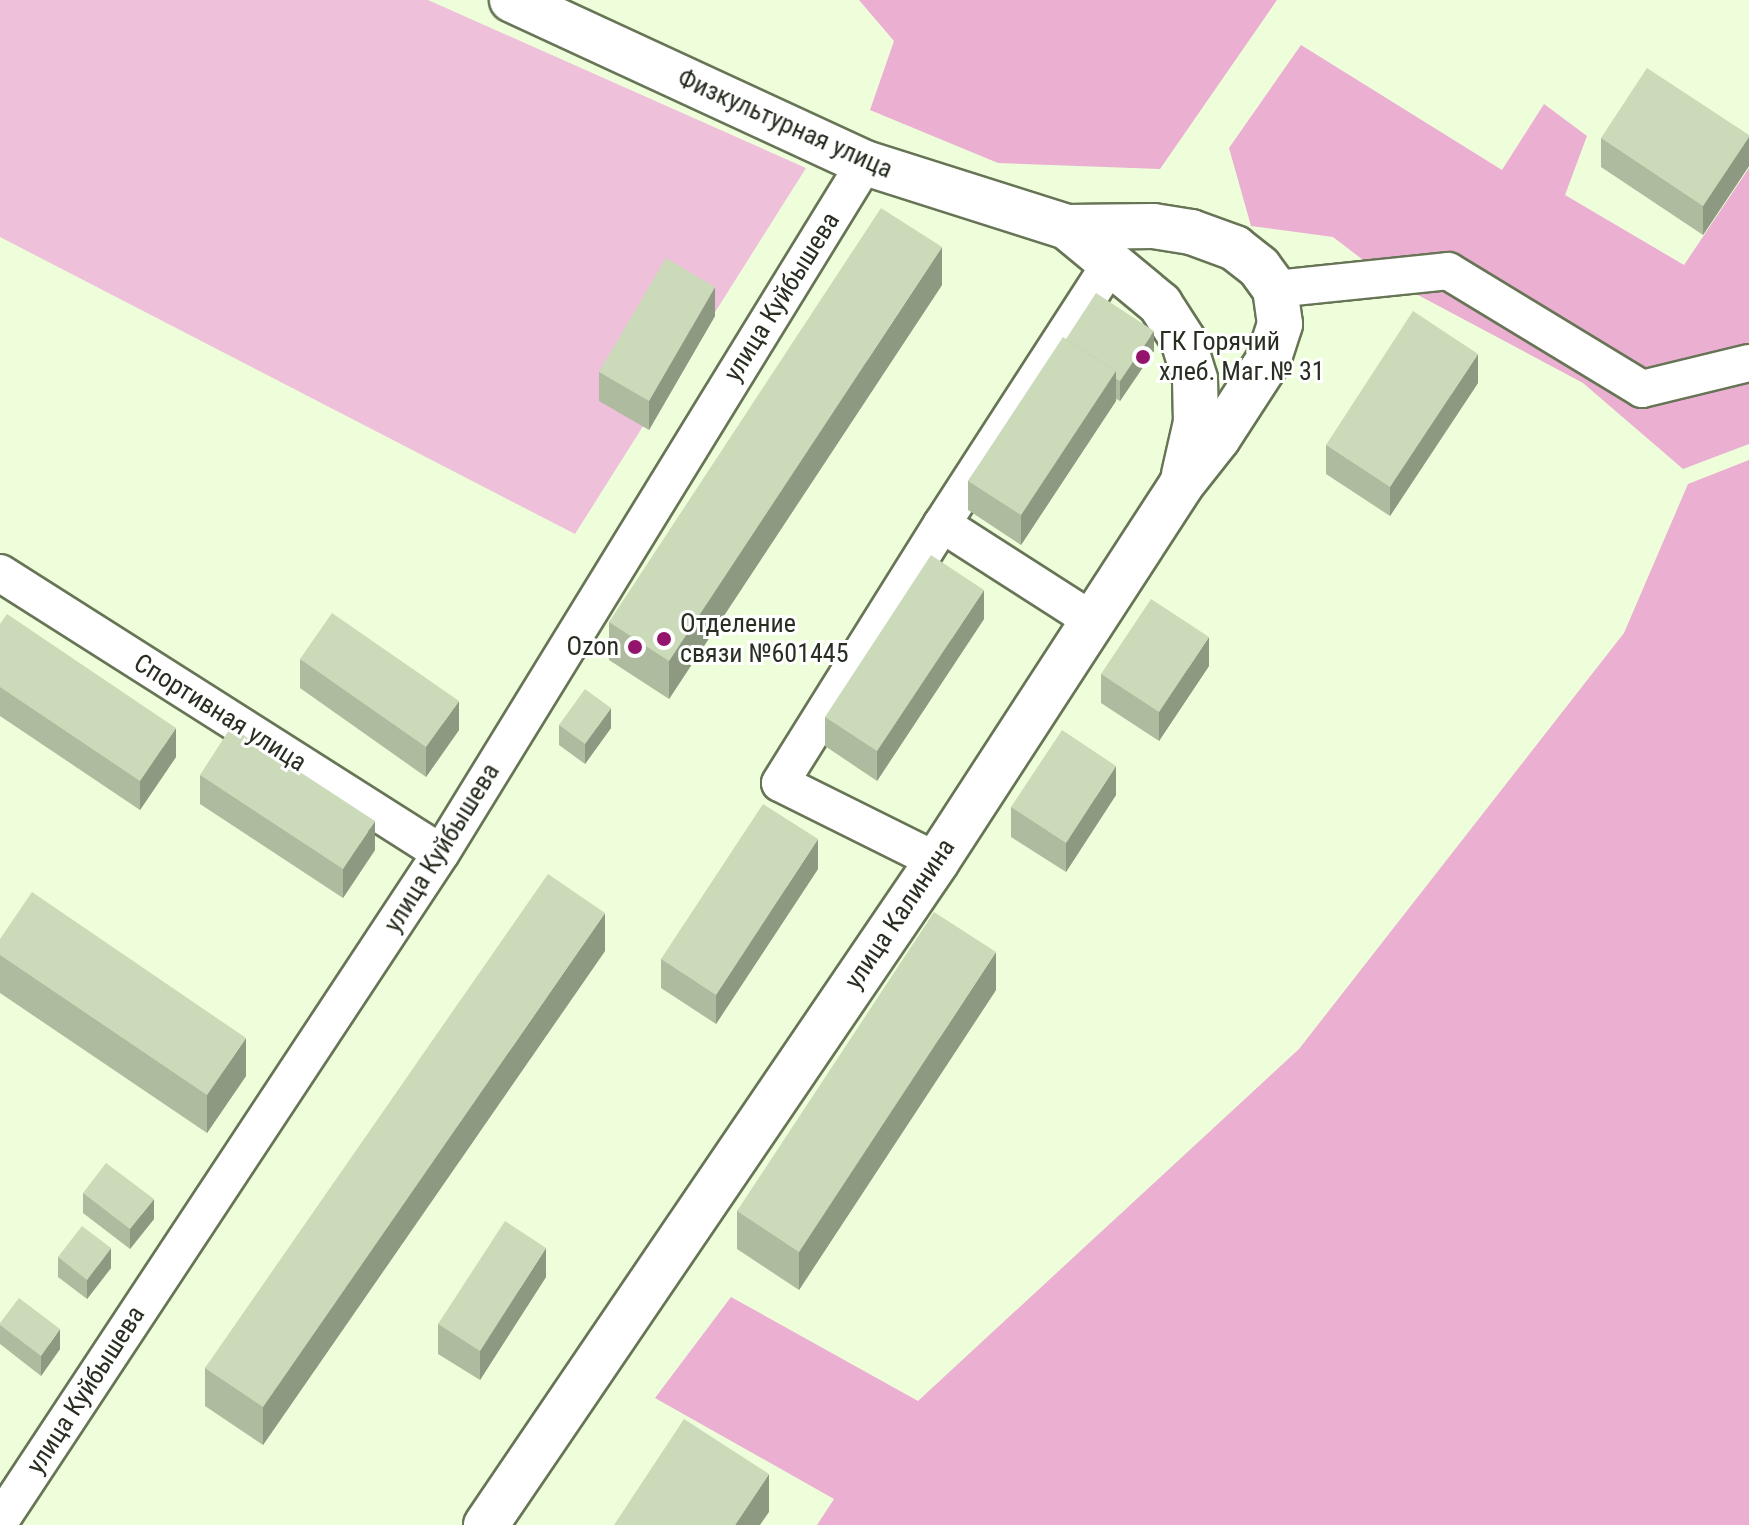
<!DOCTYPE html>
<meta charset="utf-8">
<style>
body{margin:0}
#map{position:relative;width:1749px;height:1525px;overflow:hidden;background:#eefedb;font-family:"Roboto Condensed",sans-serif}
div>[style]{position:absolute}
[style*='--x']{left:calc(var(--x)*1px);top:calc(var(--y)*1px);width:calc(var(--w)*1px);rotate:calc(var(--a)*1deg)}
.green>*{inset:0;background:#eec0da}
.forest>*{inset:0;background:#eaafd1}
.roads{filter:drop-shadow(2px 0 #677556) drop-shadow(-2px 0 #677556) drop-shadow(0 2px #677556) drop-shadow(0 -2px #677556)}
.street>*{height:36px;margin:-18px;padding:0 18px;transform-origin:18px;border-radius:18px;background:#fff}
.secondary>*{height:44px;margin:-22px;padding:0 22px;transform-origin:22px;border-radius:22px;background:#fff}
.wall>*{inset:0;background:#afbb9f}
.shaded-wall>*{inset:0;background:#8e9982}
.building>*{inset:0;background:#cbdab9}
.dots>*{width:22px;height:22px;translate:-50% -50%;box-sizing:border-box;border:4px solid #fff;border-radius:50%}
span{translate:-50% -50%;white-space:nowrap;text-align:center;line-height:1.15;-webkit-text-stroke:6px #fff;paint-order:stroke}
.street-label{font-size:26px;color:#282e21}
.poi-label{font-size:26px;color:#282e21}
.left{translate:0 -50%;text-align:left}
.right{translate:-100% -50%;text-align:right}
</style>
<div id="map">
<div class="green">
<div style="clip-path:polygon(0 0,428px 0,806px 168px,575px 534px,0 237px)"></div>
</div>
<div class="forest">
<div style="clip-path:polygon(859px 0,1277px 0,1160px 169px,998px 163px,870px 110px,894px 41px)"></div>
<div style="clip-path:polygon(1301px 45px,1502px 170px,1544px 104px,1587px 136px,1565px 195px,1684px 265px,1749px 168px,1749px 444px,1683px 469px,1583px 383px,1388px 279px,1333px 237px,1251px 226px,1229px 148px)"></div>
<div style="clip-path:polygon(1749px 460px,1749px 1525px,817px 1525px,834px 1499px,655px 1398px,731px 1297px,918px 1401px,1299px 1049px,1624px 633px,1688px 484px)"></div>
</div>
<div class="roads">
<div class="street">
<div style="--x:1275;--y:289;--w:174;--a:-5.9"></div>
<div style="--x:1448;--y:271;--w:227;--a:31.3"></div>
<div style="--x:1642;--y:389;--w:110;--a:-13.7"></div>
<div style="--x:942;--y:524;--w:179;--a:32.7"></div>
<div style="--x:0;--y:573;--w:522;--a:32.41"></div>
<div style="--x:937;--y:861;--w:175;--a:-153.6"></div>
<div style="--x:780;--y:783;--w:305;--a:-58"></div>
<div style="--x:942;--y:524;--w:313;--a:-57.1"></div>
<div style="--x:0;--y:1521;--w:800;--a:-56.57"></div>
<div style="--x:441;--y:853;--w:810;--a:-58.43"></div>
</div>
<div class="secondary">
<div style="--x:1067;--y:227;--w:121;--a:39.6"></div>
<div style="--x:1160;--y:304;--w:43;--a:57.4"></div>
<div style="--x:1183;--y:340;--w:41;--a:72.9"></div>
<div style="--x:1195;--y:379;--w:43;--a:88.7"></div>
<div style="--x:1196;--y:422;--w:54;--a:102.8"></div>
<div style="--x:486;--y:1525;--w:803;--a:-55.81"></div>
<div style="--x:937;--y:861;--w:448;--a:-57"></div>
<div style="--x:1181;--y:485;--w:60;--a:-51.8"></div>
<div style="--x:1218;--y:438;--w:92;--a:-57"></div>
<div style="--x:1268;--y:361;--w:39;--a:-72"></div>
<div style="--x:1280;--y:324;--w:35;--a:-98"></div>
<div style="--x:1275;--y:289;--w:27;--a:-126"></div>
<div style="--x:1259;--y:267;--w:31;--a:-142"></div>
<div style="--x:1235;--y:248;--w:47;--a:-160"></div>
<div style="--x:1191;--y:232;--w:38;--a:-171"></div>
<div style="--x:1153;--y:226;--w:86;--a:179.3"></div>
<div style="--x:1067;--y:227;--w:212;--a:-162.4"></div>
<div style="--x:865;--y:163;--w:389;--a:-155.2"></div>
</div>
</div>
<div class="wall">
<div style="clip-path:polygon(1749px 135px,1749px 166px,1703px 235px,1601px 167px,1601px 138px)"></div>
<div style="clip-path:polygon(942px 285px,669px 699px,609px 660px,609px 622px)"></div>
<div style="clip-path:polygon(715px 316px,649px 430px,599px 401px,599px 372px)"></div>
<div style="clip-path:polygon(1066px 339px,1154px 351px,1120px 401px,1116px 399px,1116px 401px,1021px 545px,968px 510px,968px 481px)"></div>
<div style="clip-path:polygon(1478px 383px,1390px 516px,1326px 474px,1326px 445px)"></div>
<div style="clip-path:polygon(984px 619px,877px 781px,825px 746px,825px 717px)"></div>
<div style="clip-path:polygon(0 624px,176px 757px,140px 810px,0 716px)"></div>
<div style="clip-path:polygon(300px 659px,459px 730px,426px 777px,300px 688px)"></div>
<div style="clip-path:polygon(1209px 666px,1159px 741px,1101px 703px,1101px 674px)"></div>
<div style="clip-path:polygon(559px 725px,611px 728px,585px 764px,559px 745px)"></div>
<div style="clip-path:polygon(200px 775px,375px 850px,343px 898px,200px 804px)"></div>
<div style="clip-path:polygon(1116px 795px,1066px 872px,1011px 837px,1011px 807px)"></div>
<div style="clip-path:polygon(818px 869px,716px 1024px,661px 988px,661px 959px)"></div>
<div style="clip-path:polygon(0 939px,246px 1076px,207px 1133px,0 993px)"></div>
<div style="clip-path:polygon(605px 951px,263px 1445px,205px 1406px,205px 1368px)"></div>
<div style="clip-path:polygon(996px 990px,799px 1290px,737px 1249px,737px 1211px)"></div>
<div style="clip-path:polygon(83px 1193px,154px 1219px,130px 1249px,83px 1213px)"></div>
<div style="clip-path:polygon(58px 1257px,111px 1268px,87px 1299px,58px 1277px)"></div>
<div style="clip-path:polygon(546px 1277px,480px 1380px,438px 1354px,438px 1324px)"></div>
<div style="clip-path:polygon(0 1323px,60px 1349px,41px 1376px,0 1344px)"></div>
</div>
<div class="shaded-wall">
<div style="clip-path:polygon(1749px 137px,1749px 166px,1703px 235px,1703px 206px)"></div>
<div style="clip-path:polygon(942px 247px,942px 285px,669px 699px,669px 661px)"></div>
<div style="clip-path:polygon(715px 287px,715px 316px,649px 430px,649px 401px)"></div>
<div style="clip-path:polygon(1154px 331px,1154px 351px,1120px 401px,1120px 381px)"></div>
<div style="clip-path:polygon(1478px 354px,1478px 383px,1390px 516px,1390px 487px)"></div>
<div style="clip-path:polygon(1116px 371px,1116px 401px,1021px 545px,1021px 515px)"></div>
<div style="clip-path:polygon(984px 590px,984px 619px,877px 781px,877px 751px)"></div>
<div style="clip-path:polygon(1209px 637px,1209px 666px,1159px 741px,1159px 712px)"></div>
<div style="clip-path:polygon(459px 701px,459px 730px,426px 777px,426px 747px)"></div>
<div style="clip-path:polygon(611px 708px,611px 728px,585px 764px,585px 744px)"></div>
<div style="clip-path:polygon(176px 728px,176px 757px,140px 810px,140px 781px)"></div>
<div style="clip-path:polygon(1116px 766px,1116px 795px,1066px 872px,1066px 843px)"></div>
<div style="clip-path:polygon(375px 821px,375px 850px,343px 898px,343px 869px)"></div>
<div style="clip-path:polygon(818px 839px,818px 869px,716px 1024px,716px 995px)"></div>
<div style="clip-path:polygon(605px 913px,605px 951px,263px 1445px,263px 1407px)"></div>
<div style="clip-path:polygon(996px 952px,996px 990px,799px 1290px,799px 1252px)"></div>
<div style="clip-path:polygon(246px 1038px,246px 1076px,207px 1133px,207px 1095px)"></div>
<div style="clip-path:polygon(154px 1199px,154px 1219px,130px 1249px,130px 1229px)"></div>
<div style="clip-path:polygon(111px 1248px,111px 1268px,87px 1299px,87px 1280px)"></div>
<div style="clip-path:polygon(546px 1248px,546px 1277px,480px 1380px,480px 1351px)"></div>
<div style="clip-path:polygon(60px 1329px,60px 1349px,41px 1376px,41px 1356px)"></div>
<div style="clip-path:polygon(769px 1474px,769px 1512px,760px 1525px,735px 1525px)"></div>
</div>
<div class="building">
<div style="clip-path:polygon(1647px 68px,1749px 135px,1749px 137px,1703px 206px,1601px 138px)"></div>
<div style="clip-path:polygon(881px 208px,942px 247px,669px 661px,609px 622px)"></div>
<div style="clip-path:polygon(666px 258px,715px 287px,649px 401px,599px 372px)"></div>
<div style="clip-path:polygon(1096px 293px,1154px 331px,1120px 381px,1116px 379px,1116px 371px,1066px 339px)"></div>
<div style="clip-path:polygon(1413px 311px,1478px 354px,1390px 487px,1326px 445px)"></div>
<div style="clip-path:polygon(1063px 337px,1116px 371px,1021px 515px,968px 481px)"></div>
<div style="clip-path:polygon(931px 555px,984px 590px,877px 751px,825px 717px)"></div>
<div style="clip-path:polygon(1151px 599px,1209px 637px,1159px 712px,1101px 674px)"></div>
<div style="clip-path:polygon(332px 613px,459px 701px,426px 747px,300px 659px)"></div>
<div style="clip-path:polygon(7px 614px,176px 728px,140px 781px,0 687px,0 624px)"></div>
<div style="clip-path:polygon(585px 689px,611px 708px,585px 744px,559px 725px)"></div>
<div style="clip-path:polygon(231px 727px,375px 821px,343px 869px,200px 775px)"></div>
<div style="clip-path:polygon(1062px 730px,1116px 766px,1066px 843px,1011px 807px)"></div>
<div style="clip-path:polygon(763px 804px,818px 839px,716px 995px,661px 959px)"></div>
<div style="clip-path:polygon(548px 874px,605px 913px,263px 1407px,205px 1368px)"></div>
<div style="clip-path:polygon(32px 892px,246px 1038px,207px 1095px,0 955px,0 939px)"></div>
<div style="clip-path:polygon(934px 912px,996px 952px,799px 1252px,737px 1211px)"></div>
<div style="clip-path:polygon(106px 1163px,154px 1199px,130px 1229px,83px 1193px)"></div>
<div style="clip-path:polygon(505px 1221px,546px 1248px,480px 1351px,438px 1324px)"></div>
<div style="clip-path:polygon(82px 1226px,111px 1248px,87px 1280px,58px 1257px)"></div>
<div style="clip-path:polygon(19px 1298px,60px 1329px,41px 1356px,0 1325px,0 1323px)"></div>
<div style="clip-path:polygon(684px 1419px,769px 1474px,735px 1525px,614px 1525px)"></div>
</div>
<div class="dots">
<div style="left:1143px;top:357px;background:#93136d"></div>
<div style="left:664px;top:639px;background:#93136d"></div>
<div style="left:635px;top:647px;background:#93136d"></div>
</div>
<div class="street-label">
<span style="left:785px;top:124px;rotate:24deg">Физкультурная улица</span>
<span style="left:782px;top:297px;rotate:-58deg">улица Куйбышева</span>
<span style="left:220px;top:713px;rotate:32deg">Спортивная улица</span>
<span style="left:442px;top:848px;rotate:-58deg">улица Куйбышева</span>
<span style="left:900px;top:914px;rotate:-56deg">улица Калинина</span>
<span style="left:86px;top:1390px;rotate:-57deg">улица Куйбышева</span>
</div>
<div class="poi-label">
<span class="left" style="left:1159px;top:357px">ГК Горячий<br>хлеб. Маг.№ 31</span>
<span class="left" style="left:680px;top:639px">Отделение<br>связи №601445</span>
<span class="right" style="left:619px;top:647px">Ozon</span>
</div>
</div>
